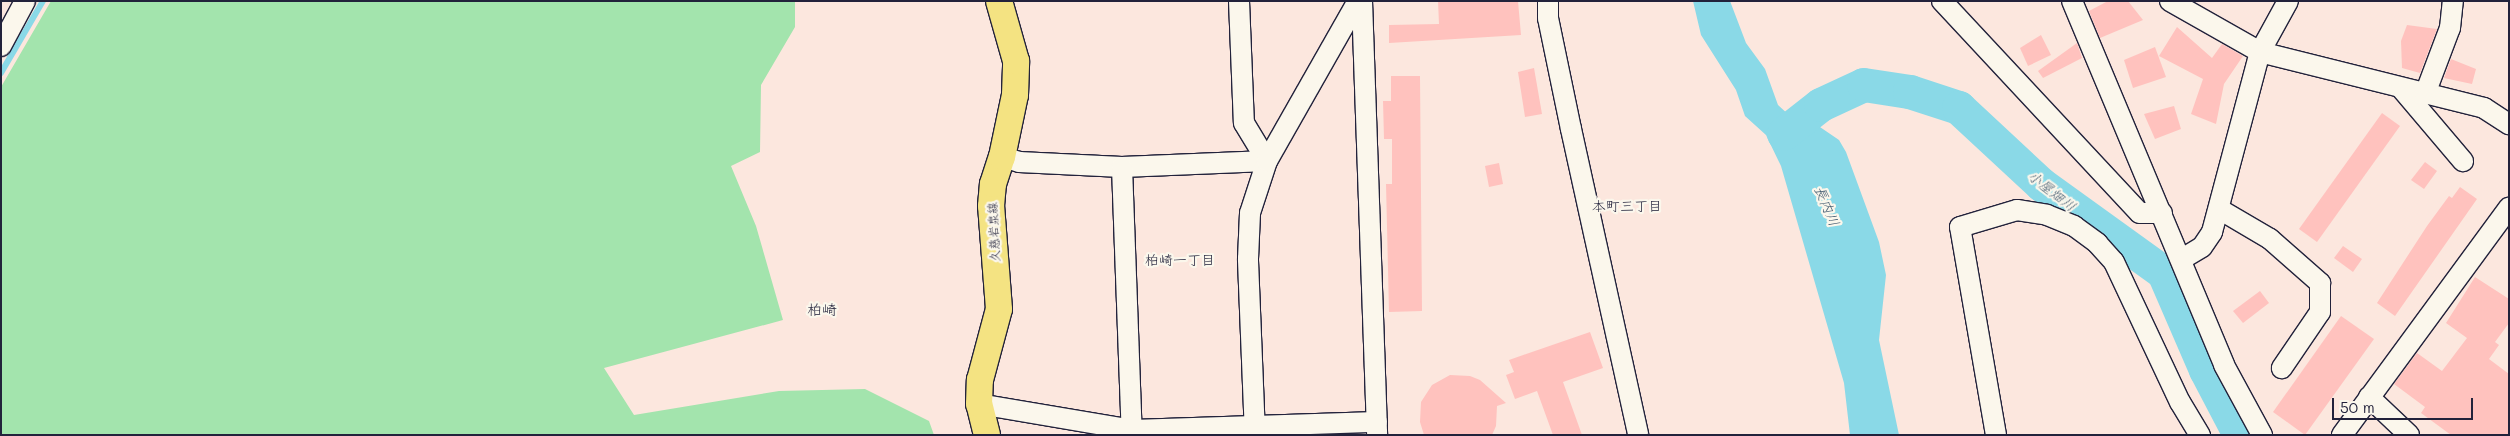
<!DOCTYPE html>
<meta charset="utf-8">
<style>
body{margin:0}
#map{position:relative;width:2510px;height:436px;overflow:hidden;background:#fce7de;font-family:Mali,"Klee One",sans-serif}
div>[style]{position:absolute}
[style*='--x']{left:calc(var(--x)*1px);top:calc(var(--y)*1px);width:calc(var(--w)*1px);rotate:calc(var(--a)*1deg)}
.green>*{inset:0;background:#a3e4ad}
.water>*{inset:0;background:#8ad9e7}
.stream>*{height:5.5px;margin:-2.75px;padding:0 2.75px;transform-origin:2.75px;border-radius:2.75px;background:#8ad9e7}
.river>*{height:34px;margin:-17px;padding:0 17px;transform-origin:17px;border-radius:17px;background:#8ad9e7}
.building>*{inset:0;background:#ffc2be}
.roads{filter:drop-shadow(1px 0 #22223b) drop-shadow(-1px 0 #22223b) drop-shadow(0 1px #22223b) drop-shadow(0 -1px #22223b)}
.minor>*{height:20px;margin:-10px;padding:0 10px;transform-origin:10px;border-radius:10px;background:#fbf7ec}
.major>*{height:26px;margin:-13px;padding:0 13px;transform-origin:13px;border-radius:13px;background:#f4e382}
span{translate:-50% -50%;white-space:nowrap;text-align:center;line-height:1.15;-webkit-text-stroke:4.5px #fbf7ec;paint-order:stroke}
.street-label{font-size:12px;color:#22223b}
.water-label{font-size:14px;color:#41596f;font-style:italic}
.neighbourhood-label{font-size:14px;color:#22223b}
.quarter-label{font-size:15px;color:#22223b}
.frame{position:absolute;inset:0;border:2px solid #22223b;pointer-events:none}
.scale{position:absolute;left:2332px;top:398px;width:141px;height:22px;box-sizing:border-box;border:2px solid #22223b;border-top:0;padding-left:6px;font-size:15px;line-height:18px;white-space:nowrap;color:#22223b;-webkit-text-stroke:4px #fbf7ec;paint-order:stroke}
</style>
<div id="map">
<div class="green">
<div style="clip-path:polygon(51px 1px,795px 1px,795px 27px,761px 85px,760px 152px,731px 166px,756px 226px,783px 320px,604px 368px,634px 415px,779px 391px,865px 389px,929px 421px,934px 435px,1px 435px,1px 87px)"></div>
</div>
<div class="water">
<div style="clip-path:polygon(1693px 1px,1730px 1px,1746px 43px,1765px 69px,1778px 105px,1790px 116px,1817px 125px,1839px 140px,1846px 152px,1879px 242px,1886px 275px,1879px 340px,1899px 435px,1850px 435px,1844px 383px,1781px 166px,1766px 135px,1745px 116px,1736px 90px,1701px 35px)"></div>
</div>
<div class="stream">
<div style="--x:1;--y:73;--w:83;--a:-59.7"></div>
</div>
<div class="river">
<div style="--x:1784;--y:134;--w:47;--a:-38.1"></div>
<div style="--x:1821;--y:105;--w:47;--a:-24.9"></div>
<div style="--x:1864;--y:85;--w:47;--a:8.7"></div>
<div style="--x:1910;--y:92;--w:52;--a:18.1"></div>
<div style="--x:1959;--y:108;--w:113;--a:42.9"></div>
<div style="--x:2042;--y:185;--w:150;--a:35.8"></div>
<div style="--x:2164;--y:273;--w:106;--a:66.6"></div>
<div style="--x:2206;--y:370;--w:73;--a:62.4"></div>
</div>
<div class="building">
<div style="clip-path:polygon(1438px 1px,1518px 1px,1521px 35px,1389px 43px,1389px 25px,1439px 24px)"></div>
<div style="clip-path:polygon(2108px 1px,2128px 1px,2143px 20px,2100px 38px,2089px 11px)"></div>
<div style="clip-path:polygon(2407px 25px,2437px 29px,2420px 73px,2402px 68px,2401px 41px)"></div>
<div style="clip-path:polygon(2177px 27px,2212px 58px,2222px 44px,2243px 56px,2224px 84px,2216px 124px,2191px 114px,2203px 79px,2159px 56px)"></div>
<div style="clip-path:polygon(2041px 35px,2051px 55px,2028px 66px,2020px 48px)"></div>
<div style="clip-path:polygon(2077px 43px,2082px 58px,2043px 78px,2038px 71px)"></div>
<div style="clip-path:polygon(2155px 47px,2166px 77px,2133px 88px,2124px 60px)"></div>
<div style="clip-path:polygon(2451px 59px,2476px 69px,2472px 84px,2444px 78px)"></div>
<div style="clip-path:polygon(1534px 68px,1542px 114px,1525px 117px,1518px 72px)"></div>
<div style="clip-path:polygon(1391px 76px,1420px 76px,1422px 311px,1389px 312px,1386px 184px,1392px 184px,1392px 139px,1384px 139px,1383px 101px,1391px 101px)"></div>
<div style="clip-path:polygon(2174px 106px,2181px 129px,2155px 139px,2144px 114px)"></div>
<div style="clip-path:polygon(2382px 113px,2400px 126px,2317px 242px,2299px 229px)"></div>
<div style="clip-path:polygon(2425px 162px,2437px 171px,2424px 189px,2411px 180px)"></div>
<div style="clip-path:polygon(1499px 163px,1503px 184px,1489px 187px,1485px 166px)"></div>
<div style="clip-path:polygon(2460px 187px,2477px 199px,2395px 316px,2377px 303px,2427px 226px,2449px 196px,2452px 198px)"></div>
<div style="clip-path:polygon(2343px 246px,2362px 259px,2353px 272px,2334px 258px)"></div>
<div style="clip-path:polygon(2475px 277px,2509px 299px,2509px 323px,2495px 342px,2499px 345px,2489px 359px,2509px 374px,2509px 435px,2451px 435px,2421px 413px,2425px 407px,2394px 384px,2417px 353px,2442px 371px,2467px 338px,2446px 323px)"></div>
<div style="clip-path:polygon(2260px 291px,2269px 303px,2243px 323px,2233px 311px)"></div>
<div style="clip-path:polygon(2341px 316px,2374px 339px,2305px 435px,2273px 412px)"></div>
<div style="clip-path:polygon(1590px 332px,1603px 368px,1563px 382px,1582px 435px,1553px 435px,1537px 391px,1515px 399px,1506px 375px,1514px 372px,1509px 360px)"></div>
<div style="clip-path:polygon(1450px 375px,1470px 376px,1480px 380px,1506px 403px,1497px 406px,1496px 426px,1492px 435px,1424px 435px,1420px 422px,1421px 402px,1432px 385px)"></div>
</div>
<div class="roads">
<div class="minor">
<div style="--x:1239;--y:1;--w:122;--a:87.7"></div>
<div style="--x:1244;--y:123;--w:44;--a:58.8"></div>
<div style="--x:1362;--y:1;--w:434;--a:88"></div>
<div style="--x:1548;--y:1;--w:17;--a:90"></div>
<div style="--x:1548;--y:18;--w:113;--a:78.3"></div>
<div style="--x:1571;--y:129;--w:313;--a:77.6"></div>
<div style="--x:1942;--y:1;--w:290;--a:47"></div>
<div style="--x:2140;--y:213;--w:22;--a:0"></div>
<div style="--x:2072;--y:1;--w:394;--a:67.3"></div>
<div style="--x:2224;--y:365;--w:80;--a:61.5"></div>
<div style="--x:2170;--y:1;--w:103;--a:29.5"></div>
<div style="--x:2260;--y:52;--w:231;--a:14"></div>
<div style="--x:2484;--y:108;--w:30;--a:33"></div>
<div style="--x:1;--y:46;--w:51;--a:-61.9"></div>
<div style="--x:2401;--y:88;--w:96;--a:49.7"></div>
<div style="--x:2425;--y:94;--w:71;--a:-69.3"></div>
<div style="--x:2450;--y:28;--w:27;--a:-84"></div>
<div style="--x:1002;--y:157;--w:18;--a:16"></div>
<div style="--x:1019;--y:162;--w:103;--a:2.8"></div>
<div style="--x:1122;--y:167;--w:145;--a:-2.4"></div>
<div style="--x:1122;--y:167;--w:268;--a:87.9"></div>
<div style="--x:2219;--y:209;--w:59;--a:30.5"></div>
<div style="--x:2270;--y:239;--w:67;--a:41.3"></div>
<div style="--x:2320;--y:283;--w:29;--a:90"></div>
<div style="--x:2320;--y:312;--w:68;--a:124.2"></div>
<div style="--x:2182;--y:259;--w:23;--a:-31"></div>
<div style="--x:2202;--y:247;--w:18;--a:-56"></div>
<div style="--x:2212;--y:232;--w:186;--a:-75.1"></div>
<div style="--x:2260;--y:52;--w:58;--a:-61.2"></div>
<div style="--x:2369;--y:397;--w:55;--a:43.5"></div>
<div style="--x:979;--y:404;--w:155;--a:9.6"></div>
<div style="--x:1132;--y:430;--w:245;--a:-1.9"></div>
<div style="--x:1255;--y:435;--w:176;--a:-92.3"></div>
<div style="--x:1248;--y:259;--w:46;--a:-87.5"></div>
<div style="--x:1250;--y:213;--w:55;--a:-71.9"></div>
<div style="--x:1267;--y:161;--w:184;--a:-60.4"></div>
<div style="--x:1996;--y:435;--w:211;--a:-99.8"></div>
<div style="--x:1960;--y:227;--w:59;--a:-16.6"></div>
<div style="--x:2017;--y:210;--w:30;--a:9"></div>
<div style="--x:2047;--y:215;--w:29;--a:22"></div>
<div style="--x:2074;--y:226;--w:29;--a:36"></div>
<div style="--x:2097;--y:243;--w:25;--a:48"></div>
<div style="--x:2114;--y:262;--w:155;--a:64.8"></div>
<div style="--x:2180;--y:402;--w:39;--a:59"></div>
<div style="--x:2342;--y:435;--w:282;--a:-53.7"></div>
</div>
<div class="major">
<div style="--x:987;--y:435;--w:32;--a:-104"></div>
<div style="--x:979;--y:404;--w:24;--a:-88"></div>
<div style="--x:980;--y:380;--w:73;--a:-75"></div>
<div style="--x:999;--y:309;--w:103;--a:-94.4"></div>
<div style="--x:991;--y:206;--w:22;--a:-85"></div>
<div style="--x:993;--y:184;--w:28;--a:-72"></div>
<div style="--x:1002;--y:157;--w:63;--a:-78.2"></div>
<div style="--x:1015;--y:95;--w:34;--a:-88"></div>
<div style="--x:1016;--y:61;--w:62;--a:-105.8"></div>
</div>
</div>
<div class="street-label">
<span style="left:994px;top:232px;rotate:-93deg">久慈岩泉線</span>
</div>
<div class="water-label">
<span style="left:2052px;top:191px;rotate:38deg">小屋畑川</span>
<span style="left:1827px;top:206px;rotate:67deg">長内川</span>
</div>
<div class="neighbourhood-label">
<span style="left:1627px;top:206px">本町三丁目</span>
<span style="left:1180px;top:260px">柏崎一丁目</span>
</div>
<div class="quarter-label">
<span style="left:822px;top:310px">柏崎</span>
</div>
<div class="frame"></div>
<div class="scale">50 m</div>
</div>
